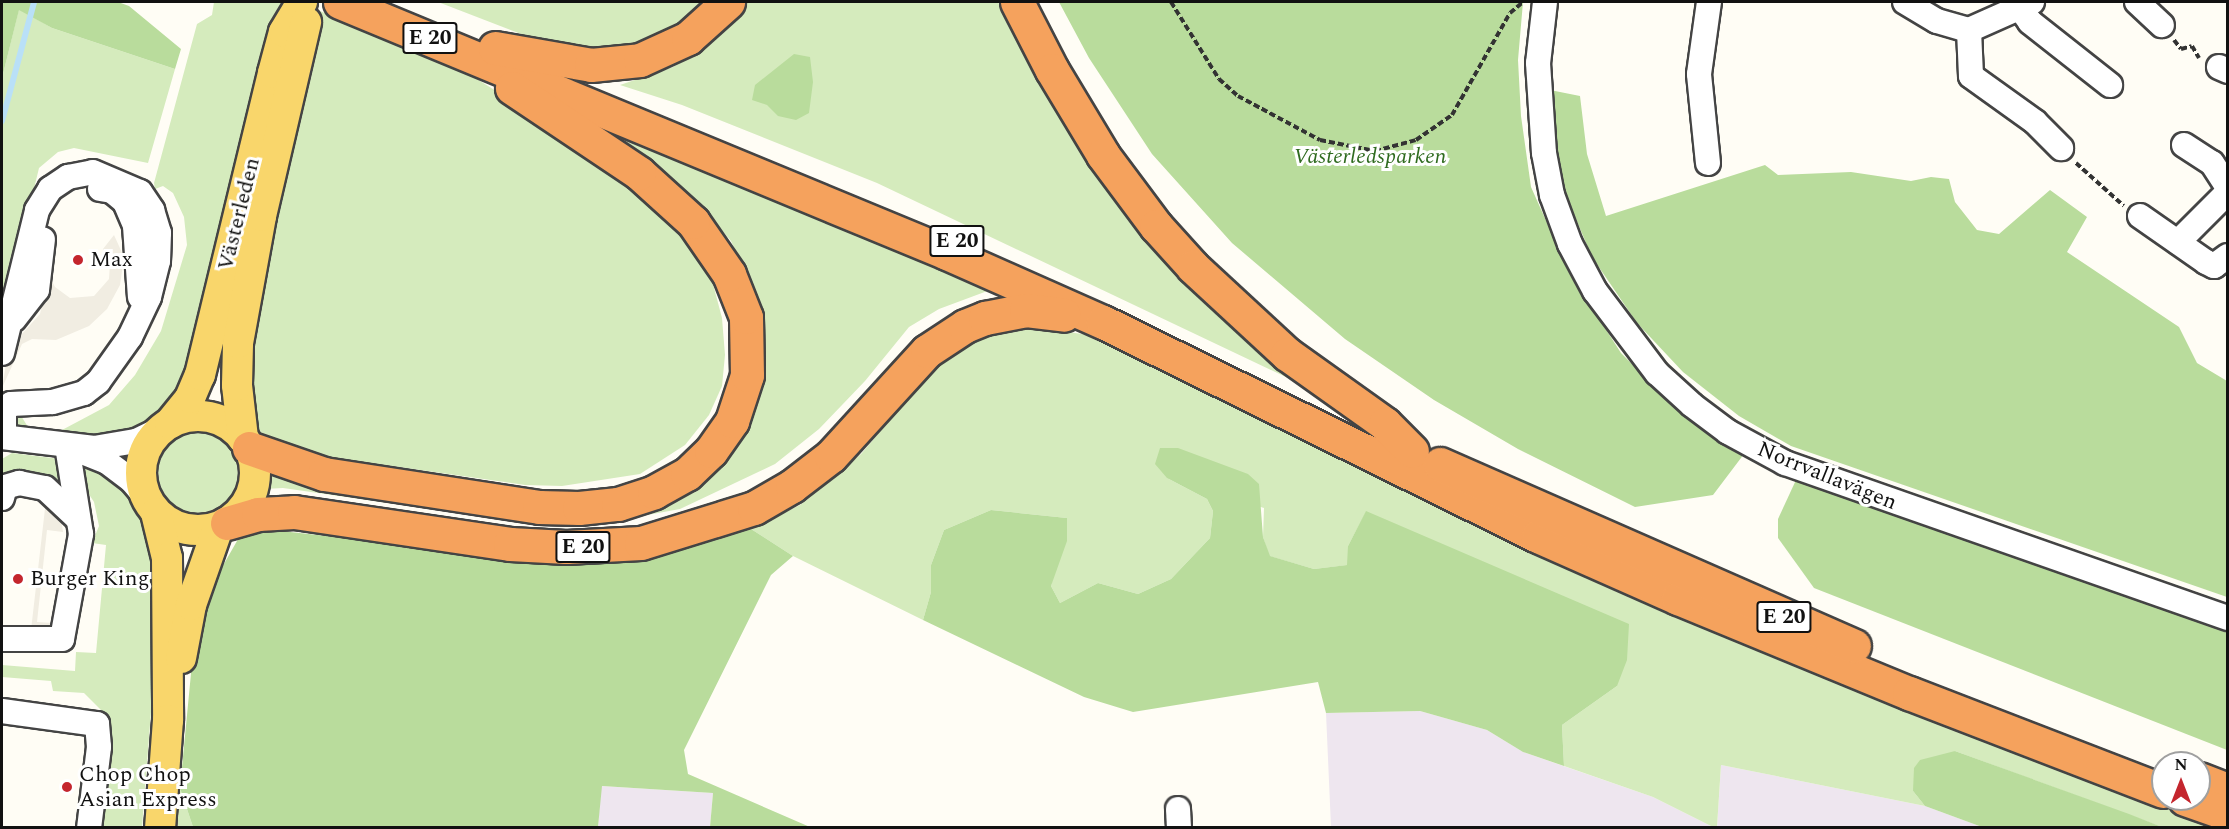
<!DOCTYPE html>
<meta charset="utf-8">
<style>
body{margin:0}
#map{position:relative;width:2229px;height:829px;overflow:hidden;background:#fffdf5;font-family:Spectral,serif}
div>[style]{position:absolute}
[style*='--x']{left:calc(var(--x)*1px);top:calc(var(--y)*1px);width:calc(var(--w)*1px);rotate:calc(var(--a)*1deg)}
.industrial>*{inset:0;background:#eee6ef}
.green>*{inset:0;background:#d5ebbd}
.round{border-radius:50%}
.forest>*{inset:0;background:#b9dc9c}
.plaza>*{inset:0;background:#f1ede2}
.stream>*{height:6px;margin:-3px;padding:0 3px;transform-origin:3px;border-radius:3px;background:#b9e0f7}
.path>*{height:4px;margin-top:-2px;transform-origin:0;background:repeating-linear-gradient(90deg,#333 0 6px,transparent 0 9px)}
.roads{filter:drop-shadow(2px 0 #444) drop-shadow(-2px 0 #444) drop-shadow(0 2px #444) drop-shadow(0 -2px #444)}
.minor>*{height:24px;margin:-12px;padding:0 12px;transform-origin:12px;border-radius:12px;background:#fff}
.major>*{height:30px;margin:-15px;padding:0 15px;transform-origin:15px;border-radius:15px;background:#f9d66b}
.major>.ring{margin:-15px;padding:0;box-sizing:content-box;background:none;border:30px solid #f9d66b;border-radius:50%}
.highway>*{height:33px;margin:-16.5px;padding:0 16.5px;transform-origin:16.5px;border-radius:16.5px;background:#f5a25d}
.dots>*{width:16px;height:16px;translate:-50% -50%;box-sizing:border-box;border:3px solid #fff;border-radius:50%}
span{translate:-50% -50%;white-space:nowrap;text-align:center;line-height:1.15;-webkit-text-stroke:6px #fff;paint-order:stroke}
.shield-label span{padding:2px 4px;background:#fff;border:2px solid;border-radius:4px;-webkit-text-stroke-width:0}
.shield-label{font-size:21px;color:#111;font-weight:700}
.park-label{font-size:22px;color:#2f6b1f;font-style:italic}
.street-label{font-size:22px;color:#111}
.poi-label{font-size:22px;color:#111}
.left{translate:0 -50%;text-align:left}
.frame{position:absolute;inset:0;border:3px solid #111;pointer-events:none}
.north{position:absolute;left:2151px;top:751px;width:60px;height:60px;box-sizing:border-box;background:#fff;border:2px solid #a0a0a0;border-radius:50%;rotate:0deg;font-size:16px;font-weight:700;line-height:24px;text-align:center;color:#111}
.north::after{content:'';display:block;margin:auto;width:21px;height:27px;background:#c4262e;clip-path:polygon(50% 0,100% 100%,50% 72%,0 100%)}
</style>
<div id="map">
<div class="industrial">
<div style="clip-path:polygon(1420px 711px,1487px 730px,1523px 752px,1653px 797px,1713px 827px,1331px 827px,1326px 713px)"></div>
<div style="clip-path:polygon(1721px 765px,1925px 806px,1982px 827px,1717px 828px)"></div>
<div style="clip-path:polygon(601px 786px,713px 793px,710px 827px,598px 828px)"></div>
</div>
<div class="green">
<div style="clip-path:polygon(214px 2px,285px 2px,182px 388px,144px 425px,109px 439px,19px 428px,13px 422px,18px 411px,28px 427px,62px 430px,109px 405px,135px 375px,161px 331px,187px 245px,184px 217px,173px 193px,163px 186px,155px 189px,154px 183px,197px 24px,212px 15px)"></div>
<div style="clip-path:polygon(438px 2px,708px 2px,661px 38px,613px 52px,550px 45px)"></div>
<div style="clip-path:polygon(743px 2px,998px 2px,1043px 88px,1132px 220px,1197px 293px,1285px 369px,1326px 396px,877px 183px,682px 105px,620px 85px,673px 67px,728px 28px)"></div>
<div style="clip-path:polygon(19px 9px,52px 28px,175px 69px,148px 163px,74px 148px,58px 152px,39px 168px,2px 321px,2px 78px)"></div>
<div style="clip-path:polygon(320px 11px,461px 69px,577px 142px,673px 222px,704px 262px,713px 284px,722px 318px,725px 355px,722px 386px,709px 415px,685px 445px,640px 474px,562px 486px,525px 485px,300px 453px,262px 434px,251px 417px,250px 317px)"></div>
<div style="clip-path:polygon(565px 100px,990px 290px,939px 309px,909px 327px,865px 381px,819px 429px,775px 464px,680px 509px,620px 520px,553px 522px,507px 520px,283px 488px,264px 489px,264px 472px,268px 470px,506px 511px,688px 482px,761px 327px,756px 295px,731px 241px,702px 207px,664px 171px)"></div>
<div style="clip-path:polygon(1012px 324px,1089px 335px,1518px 544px,1810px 671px,2227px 827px,2162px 827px,1955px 751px,1913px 791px,1925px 806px,1721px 765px,1717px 827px,1713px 827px,1653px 797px,1564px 766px,1562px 725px,1617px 686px,1366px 512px,1348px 546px,1348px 565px,1314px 569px,1269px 556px,1263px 537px,1264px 508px,1167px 478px,1207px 499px,1213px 511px,1210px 538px,1171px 579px,1138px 594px,1098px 583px,1060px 603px,1051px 586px,1067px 518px,991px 510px,944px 530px,931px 565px,931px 592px,923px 620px,793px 556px,751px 529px,800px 505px,861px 454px,947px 353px,980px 334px)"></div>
<div class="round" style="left:158px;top:433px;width:80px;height:80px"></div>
<div style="clip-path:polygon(12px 453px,68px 460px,59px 485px,2px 485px,2px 459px)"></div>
<div style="clip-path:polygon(87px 463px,105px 471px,128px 493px,141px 516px,154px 559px,158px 622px,142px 827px,101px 827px,111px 740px,106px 715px,84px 693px,53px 691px,51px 681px,2px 677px,2px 665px,75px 671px,76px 652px,96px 653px,106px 545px,92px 543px,99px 526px,94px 502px,81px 482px,80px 469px)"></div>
<div style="clip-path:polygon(180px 788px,193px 827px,177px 827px)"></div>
</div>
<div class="forest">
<div style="clip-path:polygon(2px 2px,118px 2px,129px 6px,181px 49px,175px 69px,52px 28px,19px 10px,2px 78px)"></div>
<div style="clip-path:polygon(1059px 2px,1523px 2px,1518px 60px,1521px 116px,1531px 187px,1569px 272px,1621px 353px,1673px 405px,1744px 454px,1713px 495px,1635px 507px,1518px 449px,1434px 400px,1345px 339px,1232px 243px,1152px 154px,1089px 58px)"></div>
<div style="clip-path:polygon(794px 54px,810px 57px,813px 82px,809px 113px,796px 120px,778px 116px,767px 105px,752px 100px,755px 85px)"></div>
<div style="clip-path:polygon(1550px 90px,1580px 96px,1587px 154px,1606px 216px,1765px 165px,1778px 175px,1851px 172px,1911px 181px,1931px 177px,1949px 179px,1955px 202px,1977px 230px,1999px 234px,2050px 190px,2087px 217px,2067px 252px,2179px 327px,2197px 363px,2227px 381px,2227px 597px,1791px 446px,1739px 416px,1683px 372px,1637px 323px,1592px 257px,1565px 193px,1553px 144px)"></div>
<div style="clip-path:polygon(1160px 448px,1178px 448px,1248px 474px,1259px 484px,1263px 537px,1270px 556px,1314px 569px,1347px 565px,1348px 546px,1366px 511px,1629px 624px,1627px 660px,1617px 686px,1562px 725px,1564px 766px,1523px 752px,1487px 730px,1420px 711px,1326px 713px,1318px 682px,1133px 712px,1084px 697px,923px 620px,931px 592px,931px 565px,944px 530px,991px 510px,1067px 518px,1067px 541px,1051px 586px,1060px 603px,1098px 583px,1138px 594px,1171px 579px,1210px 538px,1213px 511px,1207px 499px,1167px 478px,1155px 464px)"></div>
<div style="clip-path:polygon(1796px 480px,2227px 625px,2227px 750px,1814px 588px,1778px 538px,1778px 519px)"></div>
<div style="clip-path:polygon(245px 527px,508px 556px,603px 560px,751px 529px,793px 556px,771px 575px,684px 750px,688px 774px,810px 827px,710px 827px,713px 793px,602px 786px,598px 827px,193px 827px,180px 788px,197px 611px)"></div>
<div style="clip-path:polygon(1955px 751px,2129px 814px,2162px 827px,1982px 827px,1925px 806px,1913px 791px,1914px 768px,1920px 760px)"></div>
</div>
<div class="plaza">
<div style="clip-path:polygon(114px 235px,124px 257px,120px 285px,107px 309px,89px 326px,56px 340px,32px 339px,22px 344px,2px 388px,7px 358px,12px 345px,40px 314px,49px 275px,55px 287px,70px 298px,94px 296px,109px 279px,110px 263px,103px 249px)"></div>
<div style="clip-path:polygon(46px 500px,60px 511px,63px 532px,47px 530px,37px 622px,52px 623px,48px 628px,31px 630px)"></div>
</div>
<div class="stream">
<div style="--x:2;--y:121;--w:123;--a:-74.9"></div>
</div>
<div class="path">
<div style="--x:1171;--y:2;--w:91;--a:58.1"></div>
<div style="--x:1219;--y:79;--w:25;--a:42"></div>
<div style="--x:1238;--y:96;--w:93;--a:28.2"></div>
<div style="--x:1320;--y:140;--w:56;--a:11.3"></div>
<div style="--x:1375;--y:151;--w:42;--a:-15"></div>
<div style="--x:1416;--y:140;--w:44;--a:-34.8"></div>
<div style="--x:1452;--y:115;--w:117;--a:-60.4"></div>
<div style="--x:1510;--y:13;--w:17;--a:-40"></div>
<div style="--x:2174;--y:40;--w:11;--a:52"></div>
<div style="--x:2181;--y:49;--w:11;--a:-15"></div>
<div style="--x:2192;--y:46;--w:14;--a:60"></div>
<div style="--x:2076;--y:163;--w:64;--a:41.9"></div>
</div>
<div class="roads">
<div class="minor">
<div style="--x:1545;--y:2;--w:61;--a:96.5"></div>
<div style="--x:1538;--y:63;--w:90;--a:86.2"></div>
<div style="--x:1544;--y:153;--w:43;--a:79.2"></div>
<div style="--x:1552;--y:195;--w:52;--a:69.8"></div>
<div style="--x:1570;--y:244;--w:53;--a:62"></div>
<div style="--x:1595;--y:291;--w:103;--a:52.9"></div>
<div style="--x:1657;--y:373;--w:47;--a:42.4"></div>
<div style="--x:1692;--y:405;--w:45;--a:36.9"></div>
<div style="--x:1728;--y:432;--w:65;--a:28.5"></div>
<div style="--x:1785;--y:463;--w:469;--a:19.3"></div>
<div style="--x:1905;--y:2;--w:37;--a:31"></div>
<div style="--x:1937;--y:21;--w:33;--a:16"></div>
<div style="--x:2137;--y:2;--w:34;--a:43"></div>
<div style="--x:2020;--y:8;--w:17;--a:54"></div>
<div style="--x:2030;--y:22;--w:102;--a:38.2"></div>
<div style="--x:1969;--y:30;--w:46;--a:87.5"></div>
<div style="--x:1971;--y:76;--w:79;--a:35.7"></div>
<div style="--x:2035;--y:122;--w:37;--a:45"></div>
<div style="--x:1969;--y:30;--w:69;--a:-24"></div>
<div style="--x:2219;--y:67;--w:10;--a:24"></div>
<div style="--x:2184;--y:145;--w:33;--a:33"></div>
<div style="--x:2212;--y:163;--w:30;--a:57"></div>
<div style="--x:1708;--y:163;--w:89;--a:-95.8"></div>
<div style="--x:1699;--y:74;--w:73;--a:-82.1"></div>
<div style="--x:100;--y:189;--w:12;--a:9"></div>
<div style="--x:112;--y:191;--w:17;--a:40"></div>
<div style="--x:125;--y:202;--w:26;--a:67"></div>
<div style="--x:135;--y:226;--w:71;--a:86"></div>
<div style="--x:2140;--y:216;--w:80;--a:34.9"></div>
<div style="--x:2206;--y:262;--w:9;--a:27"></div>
<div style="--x:2214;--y:266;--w:17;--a:-36"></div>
<div style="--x:2178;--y:242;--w:71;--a:-45"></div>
<div style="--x:14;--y:319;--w:37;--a:-52"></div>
<div style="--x:37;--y:290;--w:51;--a:-83.3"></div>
<div style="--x:2;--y:353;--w:147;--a:-76.2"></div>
<div style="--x:37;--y:210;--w:25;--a:-58"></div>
<div style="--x:50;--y:189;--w:22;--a:-34"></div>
<div style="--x:68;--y:177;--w:25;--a:-11"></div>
<div style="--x:93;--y:172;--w:51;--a:23.1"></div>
<div style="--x:140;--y:192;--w:22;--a:56"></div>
<div style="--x:152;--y:210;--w:24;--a:73"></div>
<div style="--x:159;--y:233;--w:28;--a:92"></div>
<div style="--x:158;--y:261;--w:37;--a:104"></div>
<div style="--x:149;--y:297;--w:44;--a:115.4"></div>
<div style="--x:130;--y:337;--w:55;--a:125.4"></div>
<div style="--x:98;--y:382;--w:18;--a:142"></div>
<div style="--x:84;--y:393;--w:33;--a:164"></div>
<div style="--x:52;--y:402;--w:41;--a:177.2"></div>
<div style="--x:11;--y:404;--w:10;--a:135"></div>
<div style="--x:4;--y:411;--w:26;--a:90"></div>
<div style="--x:2;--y:437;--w:93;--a:6.8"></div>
<div style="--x:94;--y:448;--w:43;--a:-9.5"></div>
<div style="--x:136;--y:441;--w:28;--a:-26"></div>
<div style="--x:80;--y:451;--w:29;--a:22"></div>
<div style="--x:107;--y:462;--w:31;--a:37"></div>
<div style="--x:132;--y:481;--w:23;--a:50"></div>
<div style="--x:2;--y:498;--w:11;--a:-75"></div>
<div style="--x:5;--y:487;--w:15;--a:-16"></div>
<div style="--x:19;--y:483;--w:26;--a:11"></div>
<div style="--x:45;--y:488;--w:45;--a:43.2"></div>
<div style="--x:2;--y:639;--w:60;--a:0"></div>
<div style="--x:62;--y:639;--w:107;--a:-79.7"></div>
<div style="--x:81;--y:534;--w:89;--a:-99"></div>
<div style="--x:2;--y:711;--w:96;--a:7.8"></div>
<div style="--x:97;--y:724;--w:23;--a:85"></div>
<div style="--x:99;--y:747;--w:82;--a:97"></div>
<div style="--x:1178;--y:809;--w:19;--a:87"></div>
</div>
<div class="major">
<div class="ring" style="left:141px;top:416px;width:84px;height:84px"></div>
<div style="--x:170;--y:423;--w:32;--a:-51"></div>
<div style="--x:190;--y:398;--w:25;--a:-67"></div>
<div style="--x:200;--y:375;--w:311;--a:-76.4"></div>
<div style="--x:273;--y:73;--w:42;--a:-75"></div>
<div style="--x:284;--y:32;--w:35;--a:-59"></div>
<div style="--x:243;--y:438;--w:53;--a:-96.5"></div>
<div style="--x:237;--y:385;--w:42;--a:-88.6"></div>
<div style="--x:238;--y:343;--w:129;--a:-79.7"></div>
<div style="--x:261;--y:216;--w:199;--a:-76.9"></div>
<div style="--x:156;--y:513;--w:46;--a:76.3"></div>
<div style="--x:167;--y:558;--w:162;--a:89.6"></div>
<div style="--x:168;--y:720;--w:108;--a:94.2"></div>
<div style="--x:181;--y:658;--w:54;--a:-79.3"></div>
<div style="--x:191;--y:605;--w:82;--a:-70.7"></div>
</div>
<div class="highway">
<div style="--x:340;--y:2;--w:657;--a:22.47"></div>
<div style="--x:947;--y:253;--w:171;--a:23.9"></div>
<div style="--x:1103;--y:322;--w:485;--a:26.2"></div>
<div style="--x:1538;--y:536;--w:153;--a:23.9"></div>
<div style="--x:1678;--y:598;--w:250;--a:22.4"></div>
<div style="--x:1909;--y:693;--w:272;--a:21.1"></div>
<div style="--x:1017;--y:2;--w:76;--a:62.8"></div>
<div style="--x:1052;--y:70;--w:99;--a:59"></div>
<div style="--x:1103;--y:155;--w:89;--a:53.3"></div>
<div style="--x:1156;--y:226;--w:55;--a:47.9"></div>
<div style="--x:1193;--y:267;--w:128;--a:42.8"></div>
<div style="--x:1287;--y:354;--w:120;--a:35.5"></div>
<div style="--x:1385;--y:424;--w:38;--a:45"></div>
<div style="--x:495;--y:48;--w:97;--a:10"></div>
<div style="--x:591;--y:65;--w:49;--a:-5.8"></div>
<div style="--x:640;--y:60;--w:53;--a:-24.6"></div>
<div style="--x:688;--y:38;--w:54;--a:-42"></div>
<div style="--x:249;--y:448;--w:79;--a:19.1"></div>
<div style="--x:324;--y:474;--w:218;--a:8.7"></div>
<div style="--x:539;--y:507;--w:40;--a:1.4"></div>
<div style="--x:579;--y:508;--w:39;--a:-6"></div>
<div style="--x:618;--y:504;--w:38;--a:-18"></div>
<div style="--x:654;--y:492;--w:38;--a:-29"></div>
<div style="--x:687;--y:474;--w:33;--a:-44"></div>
<div style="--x:711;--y:451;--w:37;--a:-55"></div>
<div style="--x:732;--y:421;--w:48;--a:-71.9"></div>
<div style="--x:747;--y:375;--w:58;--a:-91"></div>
<div style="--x:746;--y:317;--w:46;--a:-111.6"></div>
<div style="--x:729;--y:274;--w:63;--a:-124.7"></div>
<div style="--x:693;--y:222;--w:73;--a:-137.8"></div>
<div style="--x:639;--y:173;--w:153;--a:-146.2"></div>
<div style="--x:1440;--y:464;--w:452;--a:23.7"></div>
<div style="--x:227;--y:523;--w:32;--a:-16"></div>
<div style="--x:258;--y:514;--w:36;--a:-3"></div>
<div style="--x:294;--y:512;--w:218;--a:8.4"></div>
<div style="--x:510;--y:544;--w:56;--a:3.1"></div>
<div style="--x:566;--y:547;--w:75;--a:-3.1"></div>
<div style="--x:641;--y:543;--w:118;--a:-17.2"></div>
<div style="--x:754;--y:508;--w:44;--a:-30.1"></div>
<div style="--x:792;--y:486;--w:49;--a:-37.6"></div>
<div style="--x:831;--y:456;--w:142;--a:-47.6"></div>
<div style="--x:927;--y:351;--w:45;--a:-33.3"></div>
<div style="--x:965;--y:326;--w:22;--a:-22"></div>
<div style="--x:985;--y:318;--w:42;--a:-11"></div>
<div style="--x:1026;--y:310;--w:38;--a:7"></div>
<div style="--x:2199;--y:779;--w:31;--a:21"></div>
<div style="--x:2185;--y:799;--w:46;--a:19.2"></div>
</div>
</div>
<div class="dots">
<div style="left:78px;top:260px;background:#c4262e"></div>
<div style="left:18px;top:579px;background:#c4262e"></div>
<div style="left:67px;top:787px;background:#c4262e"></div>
</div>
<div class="shield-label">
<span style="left:430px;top:38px">E 20</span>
<span style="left:957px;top:241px">E 20</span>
<span style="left:583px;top:547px">E 20</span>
<span style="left:1784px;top:617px">E 20</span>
</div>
<div class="park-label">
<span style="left:1370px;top:157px">Västerledsparken</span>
</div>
<div class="street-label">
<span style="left:239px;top:214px;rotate:-76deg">Västerleden</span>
<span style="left:1827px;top:476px;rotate:22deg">Norrvallavägen</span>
</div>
<div class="poi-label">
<span class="left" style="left:90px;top:260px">Max</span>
<span class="left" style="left:30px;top:579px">Burger King</span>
<span class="left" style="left:79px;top:787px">Chop Chop<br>Asian Express</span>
</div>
<div class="frame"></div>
<div class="north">N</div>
</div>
